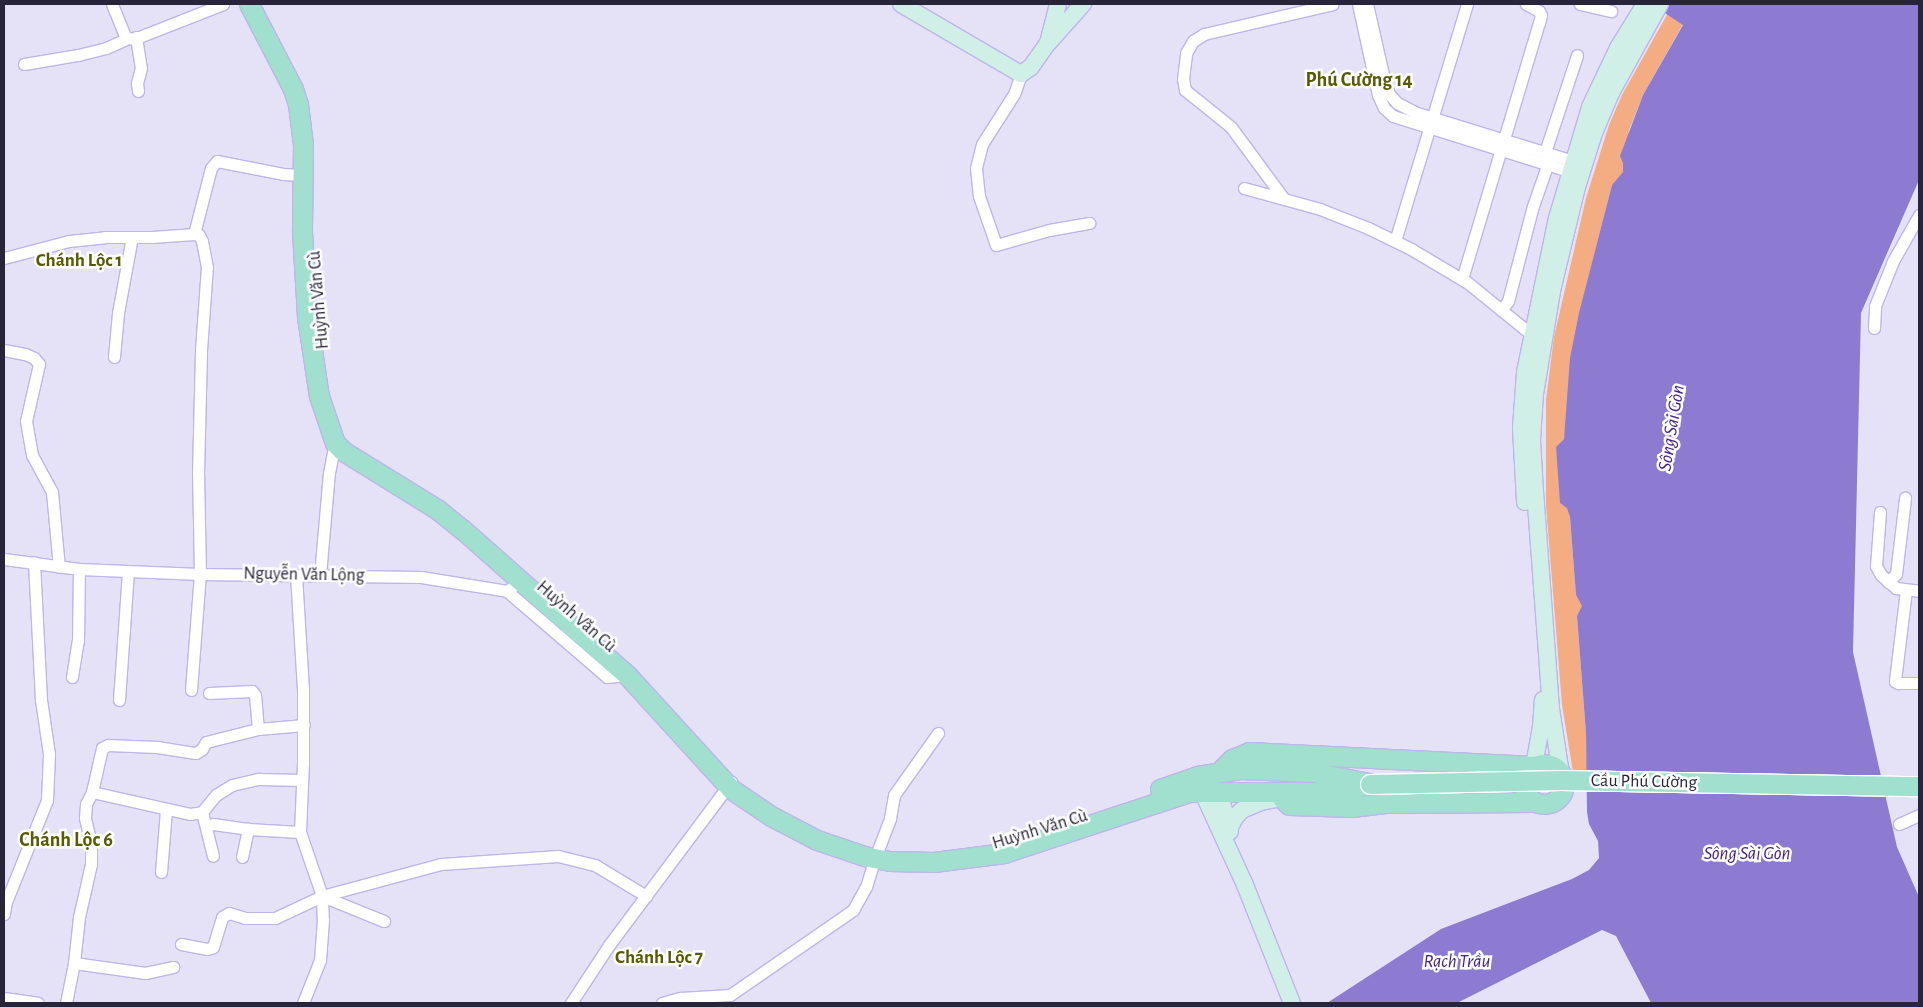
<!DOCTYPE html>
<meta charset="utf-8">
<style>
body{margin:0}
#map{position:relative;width:1923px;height:1007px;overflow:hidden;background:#e5e2f8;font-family:"Alegreya Sans",sans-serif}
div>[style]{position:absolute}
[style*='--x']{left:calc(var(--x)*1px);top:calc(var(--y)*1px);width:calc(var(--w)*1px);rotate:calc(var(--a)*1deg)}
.green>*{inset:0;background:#f4ad82}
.water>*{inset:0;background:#8d7ad1}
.roads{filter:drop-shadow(1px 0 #beb5eb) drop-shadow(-1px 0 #beb5eb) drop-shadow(0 1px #beb5eb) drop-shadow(0 -1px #beb5eb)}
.street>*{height:11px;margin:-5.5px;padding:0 5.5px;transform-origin:5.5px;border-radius:5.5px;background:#fff}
.secondary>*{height:16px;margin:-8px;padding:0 8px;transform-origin:8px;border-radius:8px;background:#d0efe6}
.primary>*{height:19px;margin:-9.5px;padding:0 9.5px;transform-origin:9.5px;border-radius:9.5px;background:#a1e0ce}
.primary>.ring{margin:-9.5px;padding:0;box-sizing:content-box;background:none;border:19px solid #a1e0ce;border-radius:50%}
.bridges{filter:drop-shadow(1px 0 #fff) drop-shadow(-1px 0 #fff) drop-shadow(0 1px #fff) drop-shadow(0 -1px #fff)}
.primary-bridge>*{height:19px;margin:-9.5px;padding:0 9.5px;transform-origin:9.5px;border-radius:9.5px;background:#a1e0ce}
span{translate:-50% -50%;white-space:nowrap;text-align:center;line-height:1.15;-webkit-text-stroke:5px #fff;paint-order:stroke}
.street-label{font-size:18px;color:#282439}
.neighbourhood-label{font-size:19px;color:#585b01;font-weight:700}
.water-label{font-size:19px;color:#442188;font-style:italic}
.quarter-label{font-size:20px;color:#585b01;font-weight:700}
.frame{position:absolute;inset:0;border:5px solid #282439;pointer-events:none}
</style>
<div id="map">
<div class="green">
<div style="clip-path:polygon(1673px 4px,1683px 24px,1643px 95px,1629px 130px,1624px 172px,1612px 185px,1593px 260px,1564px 439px,1556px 448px,1570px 517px,1576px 595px,1583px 606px,1577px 616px,1586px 733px,1587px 770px,1573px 772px,1562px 705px,1546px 505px,1546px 400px,1554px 337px,1586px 198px,1609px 125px,1622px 95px)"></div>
</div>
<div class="water">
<div style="clip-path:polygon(1651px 4px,1919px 4px,1919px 180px,1861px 313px,1853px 652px,1897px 847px,1919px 897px,1919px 1003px,1651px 1003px,1616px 936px,1602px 930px,1457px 1003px,1327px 1003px,1441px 929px,1572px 879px,1589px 870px,1599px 858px,1598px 841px,1589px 824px,1587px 812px,1586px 733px,1577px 616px,1582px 606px,1576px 595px,1570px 517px,1567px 508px,1560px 503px,1556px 447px,1564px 439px,1570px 358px,1579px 313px,1612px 185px,1623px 172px,1623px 163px,1620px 156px,1643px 95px,1683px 25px)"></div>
</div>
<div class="roads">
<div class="street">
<div style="--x:112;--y:4;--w:35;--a:68"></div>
<div style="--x:125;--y:37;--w:9;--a:13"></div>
<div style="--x:134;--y:39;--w:96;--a:-21.5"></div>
<div style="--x:1358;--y:4;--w:93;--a:77.6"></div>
<div style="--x:1378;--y:95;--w:14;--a:65"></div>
<div style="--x:1384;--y:108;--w:12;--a:42"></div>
<div style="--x:1393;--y:116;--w:194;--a:17.4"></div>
<div style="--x:1367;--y:4;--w:81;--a:77.2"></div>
<div style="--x:1385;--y:83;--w:12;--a:70"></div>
<div style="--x:1389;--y:94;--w:12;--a:48"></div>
<div style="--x:1397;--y:103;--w:22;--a:27"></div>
<div style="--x:1417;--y:113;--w:170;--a:17.1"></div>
<div style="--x:1580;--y:4;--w:32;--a:13"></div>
<div style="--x:136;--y:37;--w:31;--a:81"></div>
<div style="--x:141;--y:68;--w:16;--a:105"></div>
<div style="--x:137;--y:83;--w:8;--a:83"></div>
<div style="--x:24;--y:64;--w:55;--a:-9.5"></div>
<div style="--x:78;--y:55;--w:29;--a:-14"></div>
<div style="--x:106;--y:48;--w:24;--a:-24"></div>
<div style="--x:1021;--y:74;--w:21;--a:109"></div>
<div style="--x:1014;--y:94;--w:59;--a:122.6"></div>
<div style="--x:982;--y:144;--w:25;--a:104"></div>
<div style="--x:976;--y:168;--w:28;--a:84"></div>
<div style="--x:979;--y:196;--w:52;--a:70.9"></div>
<div style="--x:996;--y:245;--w:55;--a:-15.8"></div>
<div style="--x:1049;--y:230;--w:41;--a:-9.9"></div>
<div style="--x:1244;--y:188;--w:79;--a:15.4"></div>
<div style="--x:1320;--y:209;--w:52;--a:21.6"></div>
<div style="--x:1368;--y:228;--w:48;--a:26"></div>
<div style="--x:1411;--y:249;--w:66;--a:30.8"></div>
<div style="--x:1468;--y:283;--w:81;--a:39"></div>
<div style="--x:1284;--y:199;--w:89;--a:-126.4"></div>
<div style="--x:1231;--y:127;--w:59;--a:-141.2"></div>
<div style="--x:1185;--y:90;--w:11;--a:-100"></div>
<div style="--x:1183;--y:79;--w:26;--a:-83"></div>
<div style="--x:1186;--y:53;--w:14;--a:-60"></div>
<div style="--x:1193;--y:41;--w:13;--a:-32"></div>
<div style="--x:1204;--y:34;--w:132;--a:-13.1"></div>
<div style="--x:1395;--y:241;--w:248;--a:-73.1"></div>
<div style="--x:4;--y:258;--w:67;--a:-14.7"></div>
<div style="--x:69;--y:241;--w:36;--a:-6"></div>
<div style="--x:105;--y:237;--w:47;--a:0"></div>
<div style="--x:152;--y:237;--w:42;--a:-4.1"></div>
<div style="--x:194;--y:234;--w:68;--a:-75.6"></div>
<div style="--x:211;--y:168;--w:9;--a:-49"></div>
<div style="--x:217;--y:161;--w:67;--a:11.1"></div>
<div style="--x:283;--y:174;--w:20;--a:3"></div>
<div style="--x:1462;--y:279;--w:267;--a:-73.3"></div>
<div style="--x:1539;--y:23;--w:8;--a:-76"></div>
<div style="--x:1541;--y:15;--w:4;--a:-117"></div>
<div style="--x:1539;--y:11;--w:15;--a:-152"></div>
<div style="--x:1501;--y:310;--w:11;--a:-52"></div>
<div style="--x:1508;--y:301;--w:98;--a:-75.3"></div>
<div style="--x:1533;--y:206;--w:49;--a:-70.8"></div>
<div style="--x:1549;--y:160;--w:5;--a:-90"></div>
<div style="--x:1549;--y:155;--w:5;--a:-143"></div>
<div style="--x:1545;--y:152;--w:102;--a:-71.7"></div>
<div style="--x:1874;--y:328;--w:22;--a:-87"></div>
<div style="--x:1875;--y:306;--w:48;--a:-68.2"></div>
<div style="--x:1893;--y:261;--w:53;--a:-60.5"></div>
<div style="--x:4;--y:350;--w:21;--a:11"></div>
<div style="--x:25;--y:354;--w:10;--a:24"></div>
<div style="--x:34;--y:358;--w:8;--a:50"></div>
<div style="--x:39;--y:364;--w:58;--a:102.8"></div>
<div style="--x:26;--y:421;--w:35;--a:80"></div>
<div style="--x:32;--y:455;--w:42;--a:61.6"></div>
<div style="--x:52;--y:492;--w:75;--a:84.7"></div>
<div style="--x:114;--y:357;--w:44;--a:-84.8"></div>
<div style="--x:118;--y:313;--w:77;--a:-79.6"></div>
<div style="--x:1880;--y:512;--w:54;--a:94.2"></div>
<div style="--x:1876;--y:566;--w:10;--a:61"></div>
<div style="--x:1881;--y:575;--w:20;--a:41"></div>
<div style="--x:1896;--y:588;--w:23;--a:7"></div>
<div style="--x:4;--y:559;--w:76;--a:7.6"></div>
<div style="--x:79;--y:569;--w:121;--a:2.4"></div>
<div style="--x:200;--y:574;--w:100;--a:-91.1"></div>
<div style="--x:198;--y:474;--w:124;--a:-88.6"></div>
<div style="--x:201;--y:350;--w:83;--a:-85.9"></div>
<div style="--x:207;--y:267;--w:26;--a:-101"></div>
<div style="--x:202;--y:241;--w:7;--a:-117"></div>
<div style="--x:199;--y:235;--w:5;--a:-169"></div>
<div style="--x:296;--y:575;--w:115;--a:86.5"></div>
<div style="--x:303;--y:690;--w:73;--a:90"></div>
<div style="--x:303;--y:763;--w:69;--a:92.5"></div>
<div style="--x:300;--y:832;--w:68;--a:71"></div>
<div style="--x:322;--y:896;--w:24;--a:88"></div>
<div style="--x:323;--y:920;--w:40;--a:94.3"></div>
<div style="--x:320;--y:960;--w:46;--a:111.6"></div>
<div style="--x:320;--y:575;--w:102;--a:-85"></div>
<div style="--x:329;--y:473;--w:31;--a:-79"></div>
<div style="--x:1888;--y:582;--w:11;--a:-45"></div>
<div style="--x:1896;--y:574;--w:77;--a:-83.2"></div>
<div style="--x:1906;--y:590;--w:92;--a:96.9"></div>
<div style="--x:1895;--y:681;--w:4;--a:34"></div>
<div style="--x:1898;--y:683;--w:21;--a:0"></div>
<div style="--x:507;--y:591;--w:132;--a:40.7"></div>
<div style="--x:607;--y:677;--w:20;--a:-6"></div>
<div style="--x:72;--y:677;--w:36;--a:-81"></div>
<div style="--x:78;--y:641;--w:72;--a:-89.2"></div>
<div style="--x:191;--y:690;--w:116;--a:-85.6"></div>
<div style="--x:200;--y:574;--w:221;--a:0.8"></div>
<div style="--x:421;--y:577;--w:87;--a:9.2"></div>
<div style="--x:507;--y:591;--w:16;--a:-38"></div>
<div style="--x:209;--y:693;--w:43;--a:-2.7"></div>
<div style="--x:252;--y:691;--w:5;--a:53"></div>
<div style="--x:255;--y:695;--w:34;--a:85"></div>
<div style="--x:119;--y:700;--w:129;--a:-86"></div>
<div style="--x:92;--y:792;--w:100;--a:12.7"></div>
<div style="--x:190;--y:814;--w:12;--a:-9"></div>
<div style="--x:202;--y:812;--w:22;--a:-51"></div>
<div style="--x:216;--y:795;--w:19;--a:-32"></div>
<div style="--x:232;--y:785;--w:28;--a:-13"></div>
<div style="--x:259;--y:779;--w:43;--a:1.3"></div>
<div style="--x:202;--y:812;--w:45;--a:76"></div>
<div style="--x:213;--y:824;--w:35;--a:8"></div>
<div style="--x:1899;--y:824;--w:22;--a:-24"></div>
<div style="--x:878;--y:850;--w:34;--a:-69"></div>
<div style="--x:890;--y:818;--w:23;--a:-80"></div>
<div style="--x:894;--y:795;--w:76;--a:-54.6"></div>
<div style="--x:242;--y:857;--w:29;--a:-78"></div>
<div style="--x:248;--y:829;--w:52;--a:3.3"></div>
<div style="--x:161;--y:872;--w:62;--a:-85.4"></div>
<div style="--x:322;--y:896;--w:123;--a:-15.1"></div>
<div style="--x:441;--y:864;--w:117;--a:-3.9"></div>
<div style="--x:558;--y:856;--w:38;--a:14"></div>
<div style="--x:595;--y:865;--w:60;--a:31.3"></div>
<div style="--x:4;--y:914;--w:12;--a:-81"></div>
<div style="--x:6;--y:902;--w:110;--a:-68.1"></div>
<div style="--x:47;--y:800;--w:46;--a:-87.5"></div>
<div style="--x:49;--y:754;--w:55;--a:-98.4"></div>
<div style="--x:41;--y:700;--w:138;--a:-92.9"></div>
<div style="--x:181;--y:944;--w:26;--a:11"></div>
<div style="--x:207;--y:949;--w:6;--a:-18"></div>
<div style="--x:213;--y:947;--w:31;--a:-73"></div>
<div style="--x:222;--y:917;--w:8;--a:-30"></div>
<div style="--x:229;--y:913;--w:17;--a:17"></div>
<div style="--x:245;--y:918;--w:30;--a:0"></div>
<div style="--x:275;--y:918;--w:52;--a:-25.1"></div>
<div style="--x:322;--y:896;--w:67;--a:22"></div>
<div style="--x:74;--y:963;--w:72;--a:8"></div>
<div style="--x:145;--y:973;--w:29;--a:-12"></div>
<div style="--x:4;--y:998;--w:34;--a:8"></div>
<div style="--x:66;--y:1003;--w:41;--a:-78.7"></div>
<div style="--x:74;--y:963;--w:46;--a:-83.8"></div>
<div style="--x:79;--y:917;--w:54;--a:-77.2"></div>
<div style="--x:91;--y:864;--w:20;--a:-90"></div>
<div style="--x:91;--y:844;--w:27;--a:-103"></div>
<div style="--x:85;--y:818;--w:14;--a:-86"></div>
<div style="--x:86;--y:804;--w:13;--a:-63"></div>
<div style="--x:92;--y:792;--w:45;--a:-77.2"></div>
<div style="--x:102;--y:748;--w:7;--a:-27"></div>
<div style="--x:108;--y:745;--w:49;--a:2.3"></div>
<div style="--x:157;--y:747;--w:39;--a:9"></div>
<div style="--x:196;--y:753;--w:7;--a:-34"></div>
<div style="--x:202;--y:749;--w:8;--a:-60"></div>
<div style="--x:206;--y:742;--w:54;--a:-14"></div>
<div style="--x:258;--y:729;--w:46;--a:-5"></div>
<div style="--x:571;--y:1003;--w:69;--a:-56.8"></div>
<div style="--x:609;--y:945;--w:204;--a:-53.2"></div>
<div style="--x:662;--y:1003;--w:19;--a:-16"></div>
<div style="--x:680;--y:998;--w:50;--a:-3.4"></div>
<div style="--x:730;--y:995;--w:150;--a:-34.6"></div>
<div style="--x:853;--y:910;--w:26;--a:-61"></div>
<div style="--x:866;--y:887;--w:30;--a:-73"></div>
</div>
<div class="secondary">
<div style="--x:901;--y:4;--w:139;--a:30.3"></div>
<div style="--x:1021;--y:74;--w:12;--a:-35"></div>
<div style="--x:1031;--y:67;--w:29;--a:-55"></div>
<div style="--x:1048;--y:43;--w:40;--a:-75.6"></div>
<div style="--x:1050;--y:41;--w:50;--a:-48.3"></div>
<div style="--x:1525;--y:502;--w:75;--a:-93.1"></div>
<div style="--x:1521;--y:427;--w:55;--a:-85.8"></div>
<div style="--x:1525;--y:372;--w:157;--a:-78.3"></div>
<div style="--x:1557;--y:218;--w:116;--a:-73.4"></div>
<div style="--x:1590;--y:107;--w:65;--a:-64.6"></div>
<div style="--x:1618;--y:48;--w:52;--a:-58.5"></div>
<div style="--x:1534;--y:766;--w:40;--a:-80"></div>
<div style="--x:1541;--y:727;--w:27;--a:-86"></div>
<div style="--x:1561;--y:774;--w:66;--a:-98.7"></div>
<div style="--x:1551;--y:709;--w:218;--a:-94.2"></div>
<div style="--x:1535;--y:492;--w:52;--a:-93.3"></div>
<div style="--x:1532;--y:440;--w:46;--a:-86.3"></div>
<div style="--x:1535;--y:394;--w:104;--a:-80.6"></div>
<div style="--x:1552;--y:291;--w:107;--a:-76.5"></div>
<div style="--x:1577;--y:187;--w:57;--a:-72.5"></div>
<div style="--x:1594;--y:133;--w:43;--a:-67"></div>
<div style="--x:1611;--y:93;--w:102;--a:-61.2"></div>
<div style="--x:1202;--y:791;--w:103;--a:65.4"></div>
<div style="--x:1245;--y:885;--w:127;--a:68.3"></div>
<div style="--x:1219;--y:791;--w:42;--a:75"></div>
<div style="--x:1229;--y:829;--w:15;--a:-62"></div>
<div style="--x:1236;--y:816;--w:8;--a:-45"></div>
<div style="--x:1242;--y:810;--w:21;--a:-23"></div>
<div style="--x:1261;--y:802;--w:21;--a:-11"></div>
</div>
<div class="primary">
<div style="--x:249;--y:4;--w:96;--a:62.6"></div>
<div style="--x:293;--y:89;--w:16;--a:72"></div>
<div style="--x:298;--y:104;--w:41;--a:83"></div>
<div style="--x:303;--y:145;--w:87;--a:90.7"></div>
<div style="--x:302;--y:232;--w:85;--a:86.6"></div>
<div style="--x:307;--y:317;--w:80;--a:81.4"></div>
<div style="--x:319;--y:396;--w:50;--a:71.2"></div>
<div style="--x:335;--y:443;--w:11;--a:45"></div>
<div style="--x:343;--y:451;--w:110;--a:31.7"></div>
<div style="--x:437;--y:509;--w:33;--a:39"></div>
<div style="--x:463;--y:530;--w:219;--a:41.5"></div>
<div style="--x:627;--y:675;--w:154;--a:47.6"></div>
<div style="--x:731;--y:789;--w:48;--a:34"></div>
<div style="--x:771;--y:816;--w:52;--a:27.6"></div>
<div style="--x:817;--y:840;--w:50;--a:18.8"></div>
<div style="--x:864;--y:856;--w:26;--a:11"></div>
<div style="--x:890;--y:861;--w:44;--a:1.3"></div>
<div style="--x:934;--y:862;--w:71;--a:-7.3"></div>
<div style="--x:1004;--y:853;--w:196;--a:-18.2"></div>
<div style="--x:1190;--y:792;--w:146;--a:0"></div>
<div style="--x:1336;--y:792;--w:35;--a:-13"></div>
<div class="ring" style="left:1524px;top:764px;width:21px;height:21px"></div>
<div style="--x:1220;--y:771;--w:17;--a:-45"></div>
<div style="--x:1232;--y:759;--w:18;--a:-22"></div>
<div style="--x:1249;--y:752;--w:285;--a:2.8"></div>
<div style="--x:1160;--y:789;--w:39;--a:-19"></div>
<div style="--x:1197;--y:776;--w:45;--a:-9"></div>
<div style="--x:1241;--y:769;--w:72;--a:2.4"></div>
<div style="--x:1313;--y:772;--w:57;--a:11.1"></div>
<div style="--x:1282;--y:798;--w:10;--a:45"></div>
<div style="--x:1289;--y:805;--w:63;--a:1.8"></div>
<div style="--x:1352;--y:807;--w:35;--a:-7"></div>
<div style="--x:1387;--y:803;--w:146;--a:-0.4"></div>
</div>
</div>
<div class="bridges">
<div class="primary-bridge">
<div style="--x:1370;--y:784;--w:191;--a:-1.2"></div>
<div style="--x:1561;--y:780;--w:358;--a:1"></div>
</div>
</div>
<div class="street-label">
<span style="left:319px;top:300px;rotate:-95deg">Huỳnh Văn Cù</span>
<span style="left:304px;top:575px;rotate:1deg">Nguyễn Văn Lộng</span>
<span style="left:576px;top:617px;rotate:41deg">Huỳnh Văn Cù</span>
<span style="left:1644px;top:782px;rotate:1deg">Cầu Phú Cường</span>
<span style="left:1040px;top:830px;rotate:-17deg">Huỳnh Văn Cù</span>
</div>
<div class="neighbourhood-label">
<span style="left:79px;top:261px">Chánh Lộc 1</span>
<span style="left:659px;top:958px">Chánh Lộc 7</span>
</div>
<div class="water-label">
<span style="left:1672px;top:428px;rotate:-81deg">Sông Sài Gòn</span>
<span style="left:1747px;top:854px">Sông Sài Gòn</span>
<span style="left:1457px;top:962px">Rạch Trầu</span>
</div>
<div class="quarter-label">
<span style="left:1359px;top:80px">Phú Cường 14</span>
<span style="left:66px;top:840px">Chánh Lộc 6</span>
</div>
<div class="frame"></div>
</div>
